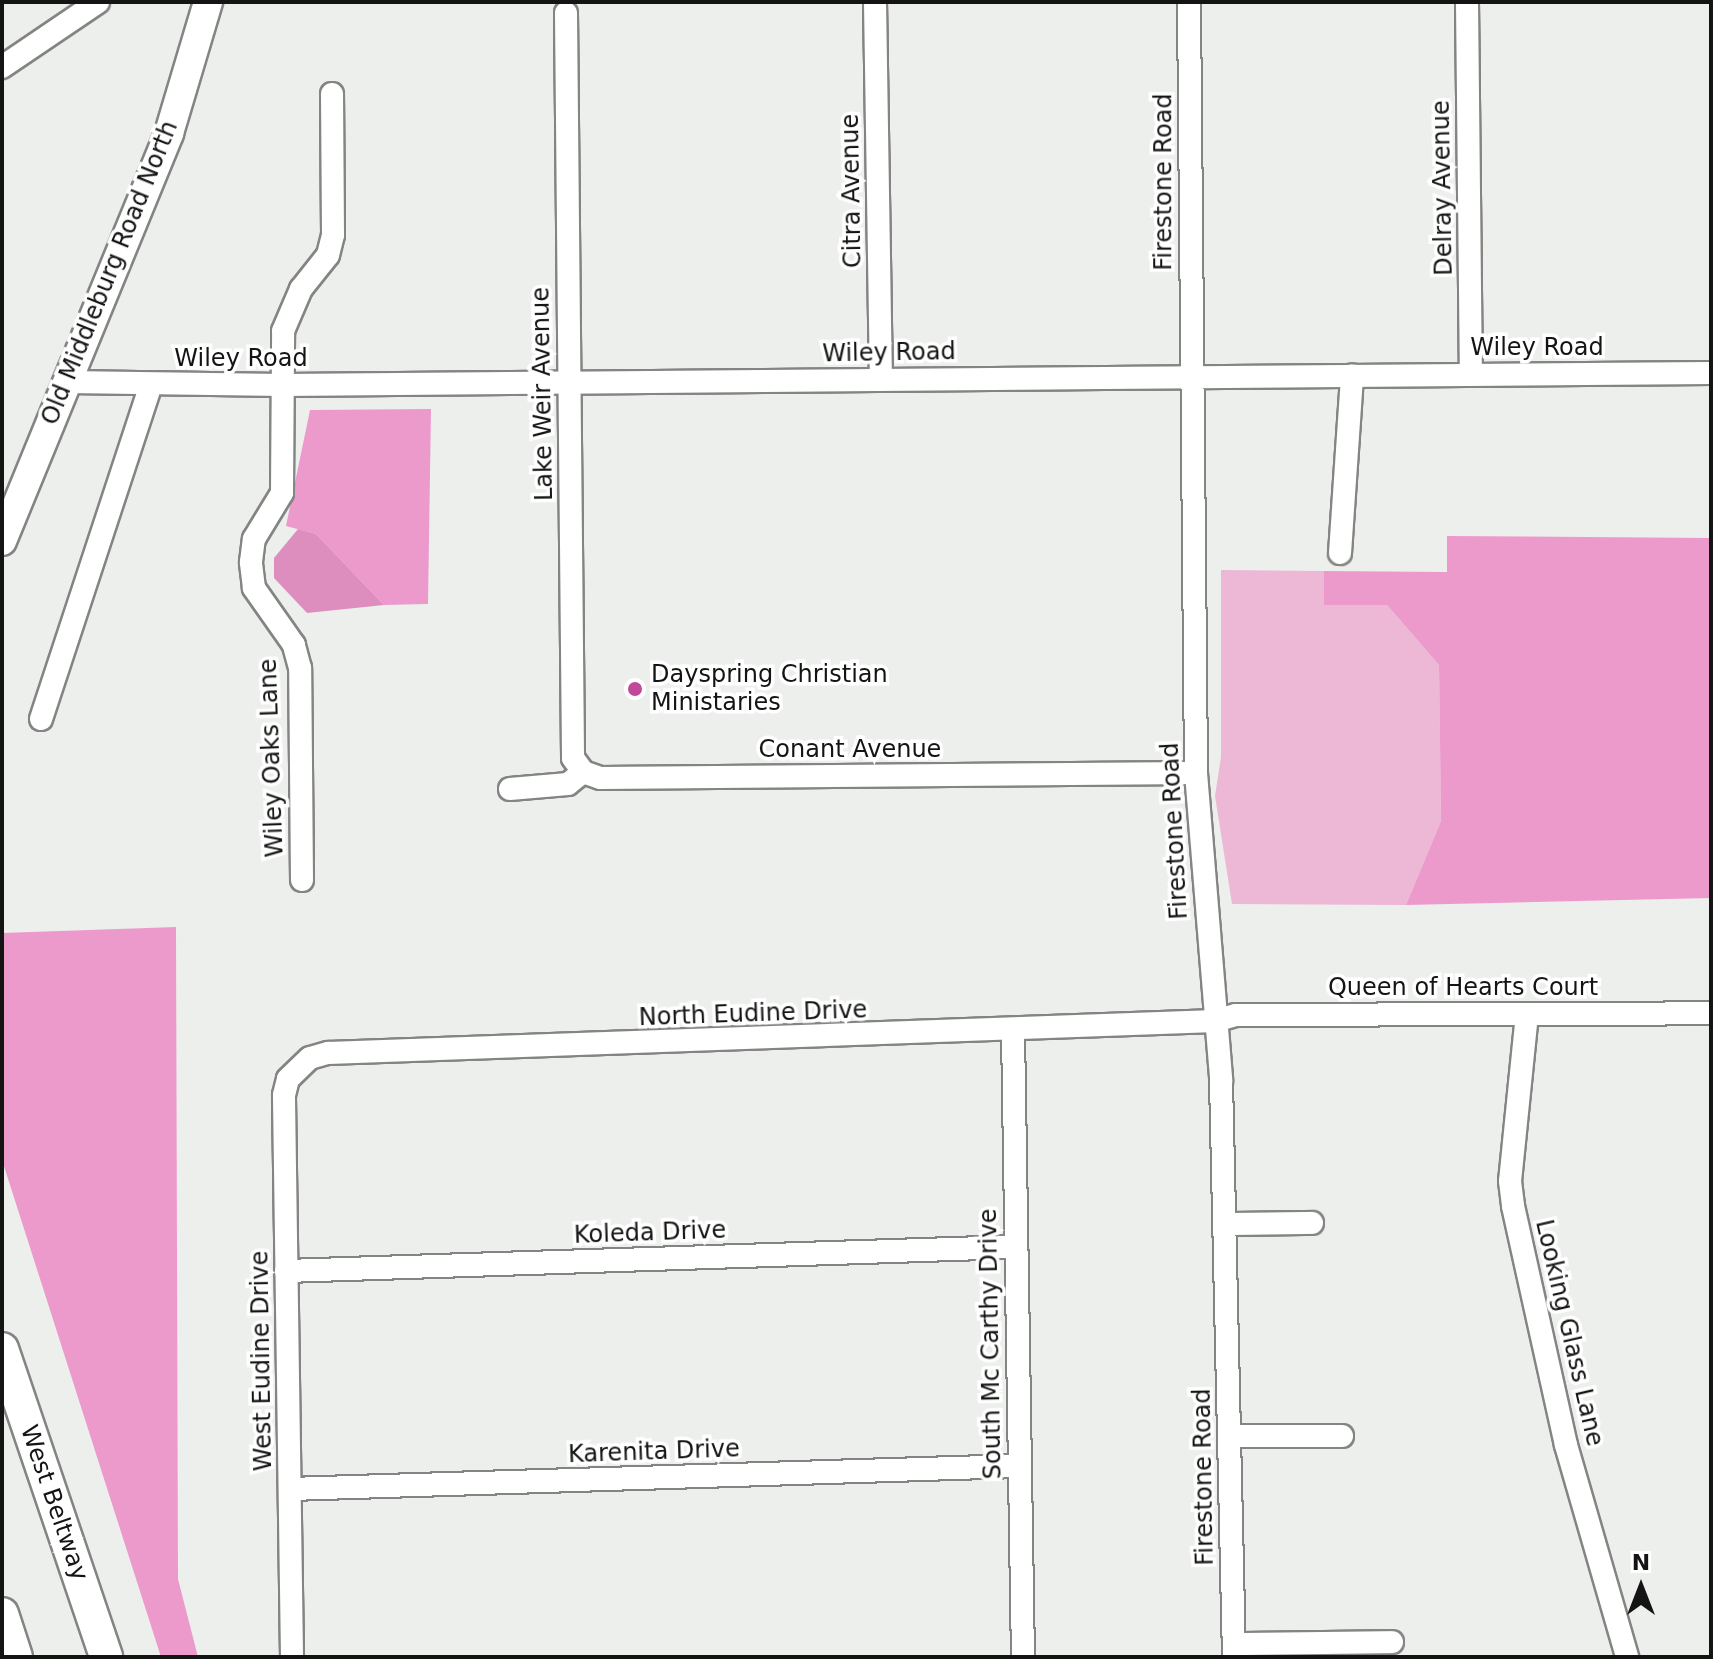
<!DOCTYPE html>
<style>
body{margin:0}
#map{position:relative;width:1713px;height:1659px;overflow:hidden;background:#edefec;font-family:"DejaVu Sans",sans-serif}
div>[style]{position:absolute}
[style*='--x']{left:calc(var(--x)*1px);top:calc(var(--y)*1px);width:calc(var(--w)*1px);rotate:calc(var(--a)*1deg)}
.green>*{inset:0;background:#edb7d6}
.forest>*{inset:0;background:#ec9acc}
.water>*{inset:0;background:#de8dbf}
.roads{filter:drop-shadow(2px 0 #838582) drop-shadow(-2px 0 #838582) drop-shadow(0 2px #838582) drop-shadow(0 -2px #838582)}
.minor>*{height:22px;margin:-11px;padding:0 11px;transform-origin:11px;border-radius:11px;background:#fff}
.major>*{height:28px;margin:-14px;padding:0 14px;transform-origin:14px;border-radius:14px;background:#fff}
.highway>*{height:32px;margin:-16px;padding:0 16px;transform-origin:16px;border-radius:16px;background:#fff}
.dots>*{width:22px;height:22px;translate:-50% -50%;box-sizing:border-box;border:4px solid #fff;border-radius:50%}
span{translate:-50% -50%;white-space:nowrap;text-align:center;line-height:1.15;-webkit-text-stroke:7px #fff;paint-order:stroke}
.street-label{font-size:24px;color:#131413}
.poi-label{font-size:24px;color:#131413}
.left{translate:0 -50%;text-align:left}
.frame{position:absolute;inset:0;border:4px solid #131413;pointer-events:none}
.north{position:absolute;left:1601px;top:1547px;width:80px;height:80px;-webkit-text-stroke:6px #fff;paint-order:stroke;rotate:0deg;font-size:22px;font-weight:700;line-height:32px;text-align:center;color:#131413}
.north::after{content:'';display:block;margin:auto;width:28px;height:36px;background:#131413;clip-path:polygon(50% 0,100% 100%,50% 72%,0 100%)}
</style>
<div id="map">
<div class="green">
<div style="clip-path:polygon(1221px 570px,1324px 571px,1324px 605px,1387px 605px,1439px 665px,1441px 821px,1406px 905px,1232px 904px,1215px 796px,1221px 757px)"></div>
</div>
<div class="forest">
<div style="clip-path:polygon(431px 409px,428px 604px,384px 605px,316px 534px,286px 526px,310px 410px)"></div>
<div style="clip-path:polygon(1447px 536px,1711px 538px,1711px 898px,1406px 905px,1441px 821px,1439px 665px,1387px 605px,1324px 605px,1324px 571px,1447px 572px)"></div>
<div style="clip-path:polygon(176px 927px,178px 1579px,198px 1657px,161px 1657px,2px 1160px,2px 933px)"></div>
</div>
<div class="water">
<div style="clip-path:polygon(298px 529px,316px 534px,384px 605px,307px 613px,274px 578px,274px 558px)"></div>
</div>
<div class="roads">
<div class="minor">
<div style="--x:875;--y:2;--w:377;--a:89.1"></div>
<div style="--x:1189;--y:2;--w:771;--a:89.48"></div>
<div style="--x:1196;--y:773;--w:308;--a:85.3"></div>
<div style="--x:1221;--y:1080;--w:577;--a:88.71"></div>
<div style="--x:1467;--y:2;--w:372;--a:89.4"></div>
<div style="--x:566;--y:13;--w:745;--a:89.46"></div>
<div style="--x:573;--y:758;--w:17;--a:54"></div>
<div style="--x:2;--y:67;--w:116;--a:-34.1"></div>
<div style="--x:67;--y:382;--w:216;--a:0.8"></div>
<div style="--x:283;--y:385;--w:1428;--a:-0.48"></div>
<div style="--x:1340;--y:553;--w:178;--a:-86.1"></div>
<div style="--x:41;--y:719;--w:352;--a:-71.8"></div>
<div style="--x:583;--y:772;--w:18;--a:19"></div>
<div style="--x:600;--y:778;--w:596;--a:-0.48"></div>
<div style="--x:510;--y:789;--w:58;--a:-4.9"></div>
<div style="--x:568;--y:784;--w:19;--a:-39"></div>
<div style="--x:302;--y:880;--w:212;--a:-90.5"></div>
<div style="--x:300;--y:668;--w:24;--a:-105"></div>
<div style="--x:294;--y:645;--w:70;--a:-125.1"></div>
<div style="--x:254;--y:588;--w:26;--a:-97"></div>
<div style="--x:251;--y:562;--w:23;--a:-83"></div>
<div style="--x:254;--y:539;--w:54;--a:-58.7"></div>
<div style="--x:282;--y:493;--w:162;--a:-89.6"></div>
<div style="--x:283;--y:331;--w:46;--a:-66.8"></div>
<div style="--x:301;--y:289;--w:43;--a:-51.5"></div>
<div style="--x:328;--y:255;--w:21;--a:-76"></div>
<div style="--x:333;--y:235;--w:141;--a:-90.4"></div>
<div style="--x:1527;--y:1014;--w:168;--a:95.8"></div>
<div style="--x:1510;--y:1181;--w:25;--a:83"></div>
<div style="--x:1513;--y:1206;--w:245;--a:77.5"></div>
<div style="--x:1566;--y:1445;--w:221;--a:73.9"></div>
<div style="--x:1013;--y:1030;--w:627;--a:89.09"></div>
<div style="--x:1225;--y:1224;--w:87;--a:-0.7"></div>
<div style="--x:286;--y:1271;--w:729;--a:-1.89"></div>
<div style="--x:1229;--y:1436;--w:113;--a:0"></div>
<div style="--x:290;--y:1489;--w:729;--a:-1.81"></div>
<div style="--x:1234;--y:1644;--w:158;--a:-0.7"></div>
<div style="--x:292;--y:1657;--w:562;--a:-90.82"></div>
<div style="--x:284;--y:1095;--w:16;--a:-76"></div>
<div style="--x:288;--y:1079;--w:30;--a:-44"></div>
<div style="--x:310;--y:1058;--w:19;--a:-16"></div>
<div style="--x:328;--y:1053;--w:888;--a:-2.07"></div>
<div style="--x:1215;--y:1021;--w:22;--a:-16"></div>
<div style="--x:1236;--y:1015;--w:475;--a:-0.2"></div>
</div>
<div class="major">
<div style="--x:2;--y:541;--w:441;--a:-67.7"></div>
<div style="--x:169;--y:133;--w:137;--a:-73.4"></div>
</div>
<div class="highway">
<div style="--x:2;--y:1349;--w:325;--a:71.3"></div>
<div style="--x:2;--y:1614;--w:45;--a:72"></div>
</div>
</div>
<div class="dots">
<div style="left:635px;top:689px;background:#c2489a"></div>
</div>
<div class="street-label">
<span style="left:1164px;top:182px;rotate:-90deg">Firestone Road</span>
<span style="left:1443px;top:188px;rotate:-91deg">Delray Avenue</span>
<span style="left:852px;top:191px;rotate:-91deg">Citra Avenue</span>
<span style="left:110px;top:273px;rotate:-68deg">Old Middleburg Road North</span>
<span style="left:1537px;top:348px">Wiley Road</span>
<span style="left:889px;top:353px;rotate:-1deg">Wiley Road</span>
<span style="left:241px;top:359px">Wiley Road</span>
<span style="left:543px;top:394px;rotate:-91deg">Lake Weir Avenue</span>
<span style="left:850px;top:750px">Conant Avenue</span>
<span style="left:272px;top:758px;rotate:-92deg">Wiley Oaks Lane</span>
<span style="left:1175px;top:831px;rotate:-93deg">Firestone Road</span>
<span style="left:1463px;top:988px">Queen of Hearts Court</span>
<span style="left:753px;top:1014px;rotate:-2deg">North Eudine Drive</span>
<span style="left:650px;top:1233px;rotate:-2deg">Koleda Drive</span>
<span style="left:1569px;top:1333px;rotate:77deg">Looking Glass Lane</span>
<span style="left:991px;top:1344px;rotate:-91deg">South Mc Carthy Drive</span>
<span style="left:262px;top:1361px;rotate:-91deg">West Eudine Drive</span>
<span style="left:654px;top:1452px;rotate:-2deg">Karenita Drive</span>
<span style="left:1204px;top:1477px;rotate:-91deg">Firestone Road</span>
<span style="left:54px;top:1503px;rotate:71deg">West Beltway</span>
</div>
<div class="poi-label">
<span class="left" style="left:651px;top:689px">Dayspring Christian<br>Ministaries</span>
</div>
<div class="frame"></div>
<div class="north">N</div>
</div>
